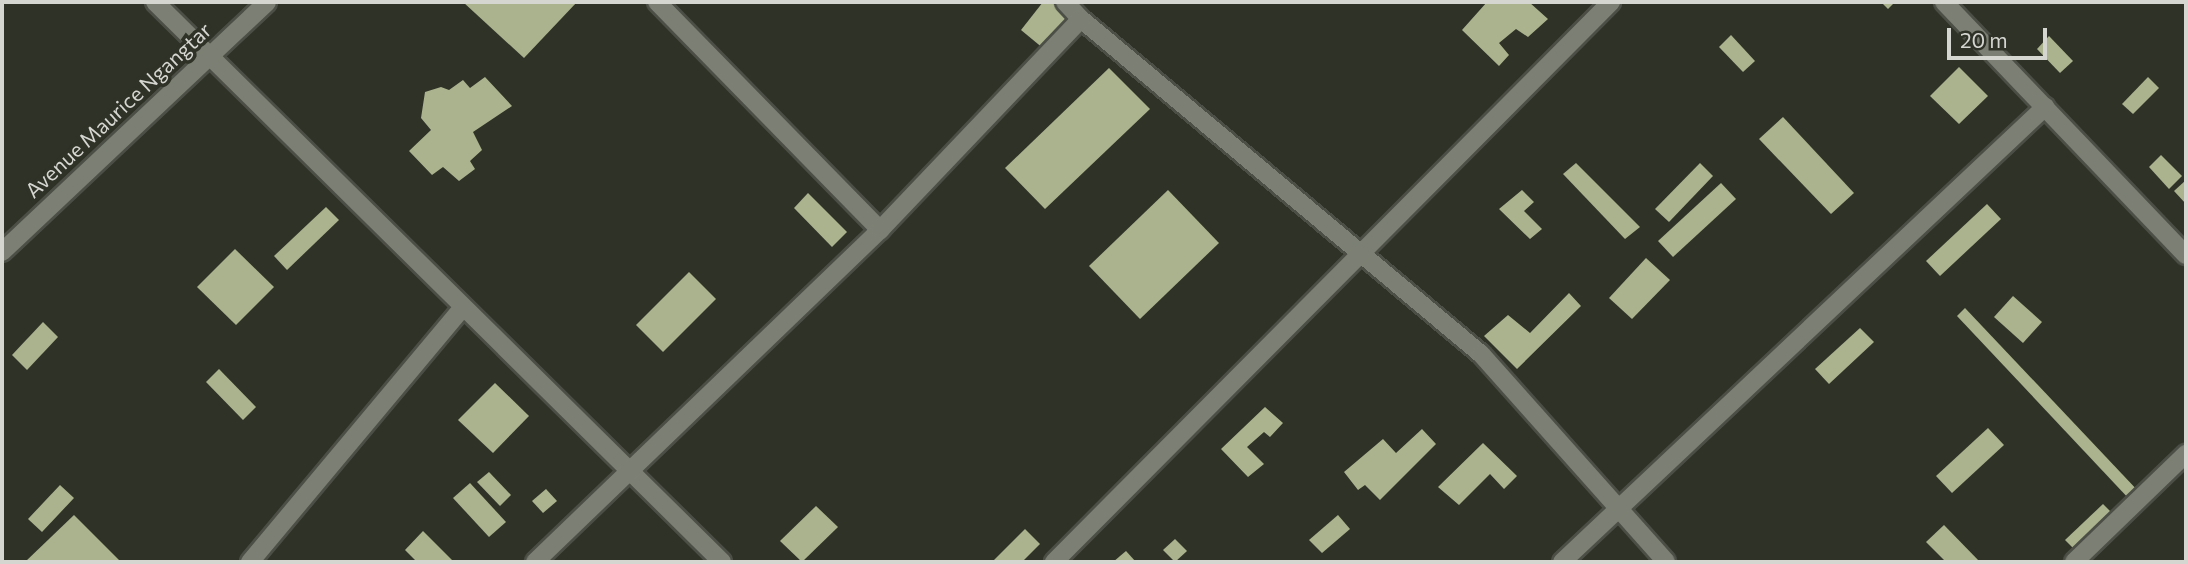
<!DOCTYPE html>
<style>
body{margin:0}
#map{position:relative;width:2188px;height:564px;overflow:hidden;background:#2f3227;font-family:Commissioner,sans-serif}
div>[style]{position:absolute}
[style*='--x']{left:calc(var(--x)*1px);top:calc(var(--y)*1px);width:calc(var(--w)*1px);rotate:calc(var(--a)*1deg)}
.building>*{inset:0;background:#aab38e}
.roads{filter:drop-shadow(2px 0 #4c4f46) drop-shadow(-2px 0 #4c4f46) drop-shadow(0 2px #4c4f46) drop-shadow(0 -2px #4c4f46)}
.minor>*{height:18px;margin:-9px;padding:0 9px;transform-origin:9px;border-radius:9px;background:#7c8074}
.tertiary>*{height:18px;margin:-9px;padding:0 9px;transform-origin:9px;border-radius:9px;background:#7c8074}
span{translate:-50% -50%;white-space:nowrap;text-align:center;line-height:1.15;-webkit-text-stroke:7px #2f3227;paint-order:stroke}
.street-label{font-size:21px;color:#d5d6d0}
.frame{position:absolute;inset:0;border:4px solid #d5d6d0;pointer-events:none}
.scale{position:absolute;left:1947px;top:28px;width:100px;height:32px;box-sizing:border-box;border:4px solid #d5d6d0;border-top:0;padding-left:9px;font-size:21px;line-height:24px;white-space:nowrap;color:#d5d6d0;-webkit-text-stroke:5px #2f3227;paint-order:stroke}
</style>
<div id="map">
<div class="building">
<div style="clip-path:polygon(463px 2px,577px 2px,524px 58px)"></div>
<div style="clip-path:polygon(1043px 2px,1051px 2px,1070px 16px,1044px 49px,1021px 30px)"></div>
<div style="clip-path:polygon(1487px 2px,1529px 2px,1548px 19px,1528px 37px,1516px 29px,1499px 43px,1509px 55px,1499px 66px,1462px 30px)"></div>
<div style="clip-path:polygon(1881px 2px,1895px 2px,1888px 9px)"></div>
<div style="clip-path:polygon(1731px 35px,1755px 61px,1743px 72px,1719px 47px)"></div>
<div style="clip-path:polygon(2049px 36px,2073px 61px,2060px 73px,2037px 49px)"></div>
<div style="clip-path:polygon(1959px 67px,1988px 96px,1959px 124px,1930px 96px)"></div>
<div style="clip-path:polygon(1109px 68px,1150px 109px,1045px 209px,1005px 168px)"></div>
<div style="clip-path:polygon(485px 77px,512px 106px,473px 132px,482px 150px,470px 161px,475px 169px,459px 181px,443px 167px,432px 175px,409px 151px,431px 130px,421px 118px,425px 92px,441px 87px,449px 90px,463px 80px,470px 88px)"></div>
<div style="clip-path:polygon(2148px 77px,2159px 88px,2133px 114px,2122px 104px)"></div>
<div style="clip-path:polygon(1783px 117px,1854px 193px,1831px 214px,1759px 139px)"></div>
<div style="clip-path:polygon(2161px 155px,2182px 176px,2169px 189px,2149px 167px)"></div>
<div style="clip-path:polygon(1576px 163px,1640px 227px,1625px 239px,1563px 174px)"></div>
<div style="clip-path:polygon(1700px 163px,1713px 176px,1669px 222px,1655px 209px)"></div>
<div style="clip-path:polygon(2186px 180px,2186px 204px,2174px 191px)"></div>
<div style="clip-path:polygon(1721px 183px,1736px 199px,1673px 257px,1658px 241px)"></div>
<div style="clip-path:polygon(1168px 190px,1219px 243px,1140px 319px,1089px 266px)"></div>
<div style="clip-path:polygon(1522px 190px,1534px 202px,1524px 211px,1542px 229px,1530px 239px,1499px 209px)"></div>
<div style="clip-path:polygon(808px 193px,847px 232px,832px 247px,794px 208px)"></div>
<div style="clip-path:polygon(1987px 204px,2001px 219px,1940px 276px,1926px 261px)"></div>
<div style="clip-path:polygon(326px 207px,339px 220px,287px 270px,274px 256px)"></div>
<div style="clip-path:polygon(235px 249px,274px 287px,236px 325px,197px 287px)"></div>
<div style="clip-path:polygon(1646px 258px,1670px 280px,1632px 319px,1609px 298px)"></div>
<div style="clip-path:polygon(689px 272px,716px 299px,663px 352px,636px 325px)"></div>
<div style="clip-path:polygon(1569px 293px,1581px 306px,1517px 369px,1484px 336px,1508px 315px,1530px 333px)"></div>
<div style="clip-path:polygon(2013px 296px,2042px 322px,2023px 343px,1994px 317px)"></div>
<div style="clip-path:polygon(1965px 308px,2140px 493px,2131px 501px,1957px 316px)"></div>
<div style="clip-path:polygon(43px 322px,58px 337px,27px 370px,12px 355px)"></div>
<div style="clip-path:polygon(1860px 328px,1874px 342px,1829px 384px,1815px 369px)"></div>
<div style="clip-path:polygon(219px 369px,256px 407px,243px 420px,206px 382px)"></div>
<div style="clip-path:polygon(495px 383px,529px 416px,493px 453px,458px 420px)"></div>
<div style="clip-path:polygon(1265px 407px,1283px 423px,1270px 437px,1264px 432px,1247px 447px,1264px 464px,1248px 477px,1221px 449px)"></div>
<div style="clip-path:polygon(1988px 428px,2004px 445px,1952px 493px,1936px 476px)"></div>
<div style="clip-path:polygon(1422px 429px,1436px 444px,1380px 500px,1365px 485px,1358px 490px,1344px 472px,1383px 439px,1396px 453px)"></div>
<div style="clip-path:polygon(1483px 443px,1517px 476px,1504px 489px,1490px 474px,1459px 505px,1438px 487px)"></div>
<div style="clip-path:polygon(489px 472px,511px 495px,500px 506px,477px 482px)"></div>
<div style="clip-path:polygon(470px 483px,506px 522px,489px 537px,453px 498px)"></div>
<div style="clip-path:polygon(60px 485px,74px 498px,42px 532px,28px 519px)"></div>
<div style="clip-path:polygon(546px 489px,557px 501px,543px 513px,532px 501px)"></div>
<div style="clip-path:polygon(2103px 504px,2115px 516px,2077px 552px,2065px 540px)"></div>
<div style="clip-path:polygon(816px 506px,838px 527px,802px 562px,780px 541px)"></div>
<div style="clip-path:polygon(74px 515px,121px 562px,25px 562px)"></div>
<div style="clip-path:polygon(1338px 515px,1350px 529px,1322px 553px,1309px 540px)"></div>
<div style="clip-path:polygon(1944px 525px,1980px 562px,1946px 562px,1926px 542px)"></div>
<div style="clip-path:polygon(1025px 529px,1040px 544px,1022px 562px,992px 562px)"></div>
<div style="clip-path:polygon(423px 531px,454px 562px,417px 562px,405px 550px)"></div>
<div style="clip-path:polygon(1175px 539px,1187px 551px,1175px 562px,1163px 550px)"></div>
<div style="clip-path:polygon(1126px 551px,1136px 562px,1113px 562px)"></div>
</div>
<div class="roads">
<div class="minor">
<div style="--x:155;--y:2;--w:797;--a:44.64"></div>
<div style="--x:657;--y:2;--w:319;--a:45.6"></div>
<div style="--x:1065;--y:2;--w:23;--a:47"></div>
<div style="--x:1081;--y:19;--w:522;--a:39.95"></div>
<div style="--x:1481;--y:354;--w:278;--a:48.3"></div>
<div style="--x:1944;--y:2;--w:350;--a:46.3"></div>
<div style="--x:250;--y:562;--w:332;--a:-50.1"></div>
<div style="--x:535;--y:562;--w:479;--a:-43.9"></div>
<div style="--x:880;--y:230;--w:291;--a:-46.4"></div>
<div style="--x:1054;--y:562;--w:790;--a:-45.15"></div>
<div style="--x:1562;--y:562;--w:664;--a:-43.29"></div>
<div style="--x:2074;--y:562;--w:156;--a:-44"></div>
</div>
<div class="tertiary">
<div style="--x:2;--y:252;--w:364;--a:-43.3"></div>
</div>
</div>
<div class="street-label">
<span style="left:118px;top:110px;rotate:-43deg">Avenue Maurice Ngangtar</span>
</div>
<div class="frame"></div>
<div class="scale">20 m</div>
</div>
